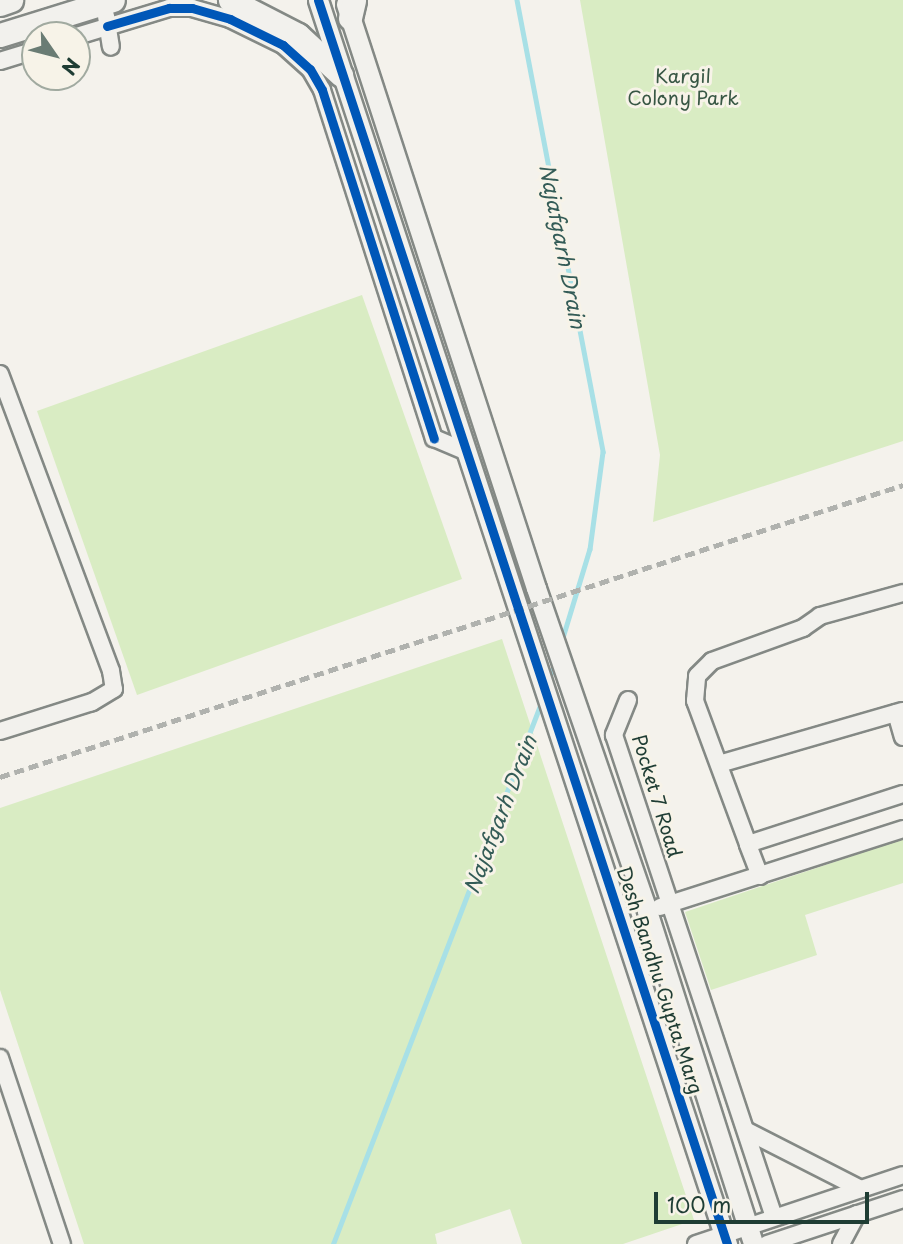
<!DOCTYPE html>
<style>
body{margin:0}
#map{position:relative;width:903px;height:1244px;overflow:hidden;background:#f4f2ec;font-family:"Playpen Sans",sans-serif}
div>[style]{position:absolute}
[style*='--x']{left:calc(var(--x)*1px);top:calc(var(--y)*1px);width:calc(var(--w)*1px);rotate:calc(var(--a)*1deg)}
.green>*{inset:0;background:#d9ecc3}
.stream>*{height:4.5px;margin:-2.25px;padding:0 2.25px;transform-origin:2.25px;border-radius:2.25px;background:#a8e0e6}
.roads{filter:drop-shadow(2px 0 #848985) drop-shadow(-2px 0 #848985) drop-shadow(0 2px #848985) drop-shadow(0 -2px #848985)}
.minor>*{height:16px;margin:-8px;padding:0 8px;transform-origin:8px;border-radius:8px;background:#f2f1ed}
.tertiary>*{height:19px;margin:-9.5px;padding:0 9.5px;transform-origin:9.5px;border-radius:9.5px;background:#f2f1ed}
.secondary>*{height:23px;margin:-11.5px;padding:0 11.5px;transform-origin:11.5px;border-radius:11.5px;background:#f2f1ed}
.rail>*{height:4.5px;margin-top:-2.25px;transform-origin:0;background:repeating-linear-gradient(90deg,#b0b2ae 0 10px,transparent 0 15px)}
.cycleway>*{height:9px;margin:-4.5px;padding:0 4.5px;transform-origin:4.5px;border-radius:4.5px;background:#0057b8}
span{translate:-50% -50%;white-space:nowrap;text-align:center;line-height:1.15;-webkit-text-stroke:6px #f7f3e8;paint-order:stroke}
.park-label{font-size:19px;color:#385744}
.street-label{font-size:19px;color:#1f3d34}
.water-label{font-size:21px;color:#345c57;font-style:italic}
.north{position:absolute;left:21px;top:21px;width:70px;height:70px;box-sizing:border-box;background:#f7f3e8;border:2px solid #a1aaa0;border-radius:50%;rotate:125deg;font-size:19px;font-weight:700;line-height:28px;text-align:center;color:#1f3d34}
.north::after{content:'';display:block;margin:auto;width:24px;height:32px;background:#6a7c74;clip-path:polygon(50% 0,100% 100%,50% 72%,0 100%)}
.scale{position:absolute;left:654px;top:1192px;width:215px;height:32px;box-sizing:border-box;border:4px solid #1f3d34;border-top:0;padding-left:9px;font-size:21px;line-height:24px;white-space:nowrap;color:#1f3d34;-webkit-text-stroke:5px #f7f3e8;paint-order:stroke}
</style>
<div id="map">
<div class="green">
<div style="clip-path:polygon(580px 0,903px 0,903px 441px,653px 522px,660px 455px)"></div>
<div style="clip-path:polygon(362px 295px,462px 579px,137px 695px,37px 411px)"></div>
<div style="clip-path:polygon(502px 639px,694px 1220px,623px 1244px,522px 1244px,510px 1209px,435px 1234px,437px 1244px,84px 1244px,0 990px,0 808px)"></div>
<div style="clip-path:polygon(903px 839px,903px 883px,805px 915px,817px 955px,711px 990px,685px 912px)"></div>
</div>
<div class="stream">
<div style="--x:517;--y:0;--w:460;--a:79.2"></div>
<div style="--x:603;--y:452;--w:98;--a:97.6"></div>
<div style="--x:590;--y:549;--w:96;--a:106.9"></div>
<div style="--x:548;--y:681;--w:19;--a:-69"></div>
<div style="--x:333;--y:1244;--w:580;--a:-68.97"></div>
</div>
<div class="roads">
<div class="minor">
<div style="--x:106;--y:16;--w:31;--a:81"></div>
<div style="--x:77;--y:36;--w:96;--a:-16.9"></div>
<div style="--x:169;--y:8;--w:23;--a:0"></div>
<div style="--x:192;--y:8;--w:40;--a:16"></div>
<div style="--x:230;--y:19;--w:59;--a:26.1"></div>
<div style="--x:283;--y:45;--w:36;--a:42"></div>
<div style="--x:310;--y:69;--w:24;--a:60"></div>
<div style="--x:322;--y:90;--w:366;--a:72.2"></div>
<div style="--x:434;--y:438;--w:36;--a:23"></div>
<div style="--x:0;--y:61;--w:37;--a:-17"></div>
<div style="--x:0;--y:374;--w:317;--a:69.5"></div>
<div style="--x:111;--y:671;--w:18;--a:81"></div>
<div style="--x:114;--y:689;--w:26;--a:149"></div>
<div style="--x:92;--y:702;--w:96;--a:162.5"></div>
<div style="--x:628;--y:700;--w:38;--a:112"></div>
<div style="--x:614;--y:735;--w:508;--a:71.64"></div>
<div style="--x:896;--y:713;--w:25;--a:74"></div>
<div style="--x:719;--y:764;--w:191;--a:-16.1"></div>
<div style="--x:748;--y:844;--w:153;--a:-110.3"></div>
<div style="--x:695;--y:701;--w:25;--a:-85"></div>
<div style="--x:697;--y:676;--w:21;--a:-45"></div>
<div style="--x:712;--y:661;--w:97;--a:-19.9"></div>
<div style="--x:803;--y:628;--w:21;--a:-35"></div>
<div style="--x:820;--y:616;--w:86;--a:-15.5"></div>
<div style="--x:760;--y:876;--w:34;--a:-111"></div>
<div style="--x:748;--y:844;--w:163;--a:-17.9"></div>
<div style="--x:660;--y:907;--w:255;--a:-17.8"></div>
<div style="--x:0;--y:1058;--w:196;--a:71.6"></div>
<div style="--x:747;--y:1131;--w:128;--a:27"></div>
<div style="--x:696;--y:1244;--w:218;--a:-18.4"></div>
<div style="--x:767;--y:1244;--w:143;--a:-18.3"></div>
<div style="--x:841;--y:1244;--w:34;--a:-62"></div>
</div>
<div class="tertiary">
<div style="--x:318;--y:0;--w:1310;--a:71.8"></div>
<div style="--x:346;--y:4;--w:614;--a:71.98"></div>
<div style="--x:536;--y:588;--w:342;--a:71"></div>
<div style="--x:647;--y:911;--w:349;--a:72.3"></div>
</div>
<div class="secondary">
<div style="--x:230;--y:0;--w:76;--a:27.2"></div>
<div style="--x:298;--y:35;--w:59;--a:42.9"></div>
<div style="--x:0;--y:4;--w:12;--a:-20"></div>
<div style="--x:350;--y:18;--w:18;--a:-77"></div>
<div style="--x:0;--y:35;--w:118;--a:-17.2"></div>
</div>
</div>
<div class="rail">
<div style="--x:0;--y:777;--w:949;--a:-17.92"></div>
</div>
<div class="cycleway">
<div style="--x:318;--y:0;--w:1310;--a:71.8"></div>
<div style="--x:107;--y:26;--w:65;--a:-16.2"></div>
<div style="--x:169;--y:8;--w:23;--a:0"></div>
<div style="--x:192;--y:8;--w:40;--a:16"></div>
<div style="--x:230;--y:19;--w:59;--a:26.1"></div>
<div style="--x:283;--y:45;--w:36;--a:42"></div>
<div style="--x:310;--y:69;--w:24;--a:60"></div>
<div style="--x:322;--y:90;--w:366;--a:72.2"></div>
</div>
<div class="park-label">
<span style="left:683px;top:87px">Kargil<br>Colony Park</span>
</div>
<div class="street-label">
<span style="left:657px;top:796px;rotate:73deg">Pocket 7 Road</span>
<span style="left:660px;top:980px;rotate:72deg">Desh Bandhu Gupta Marg</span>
</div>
<div class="water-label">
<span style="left:564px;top:246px;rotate:79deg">Najafgarh Drain</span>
<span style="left:499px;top:814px;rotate:-69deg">Najafgarh Drain</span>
</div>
<div class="north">N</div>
<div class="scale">100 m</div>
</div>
